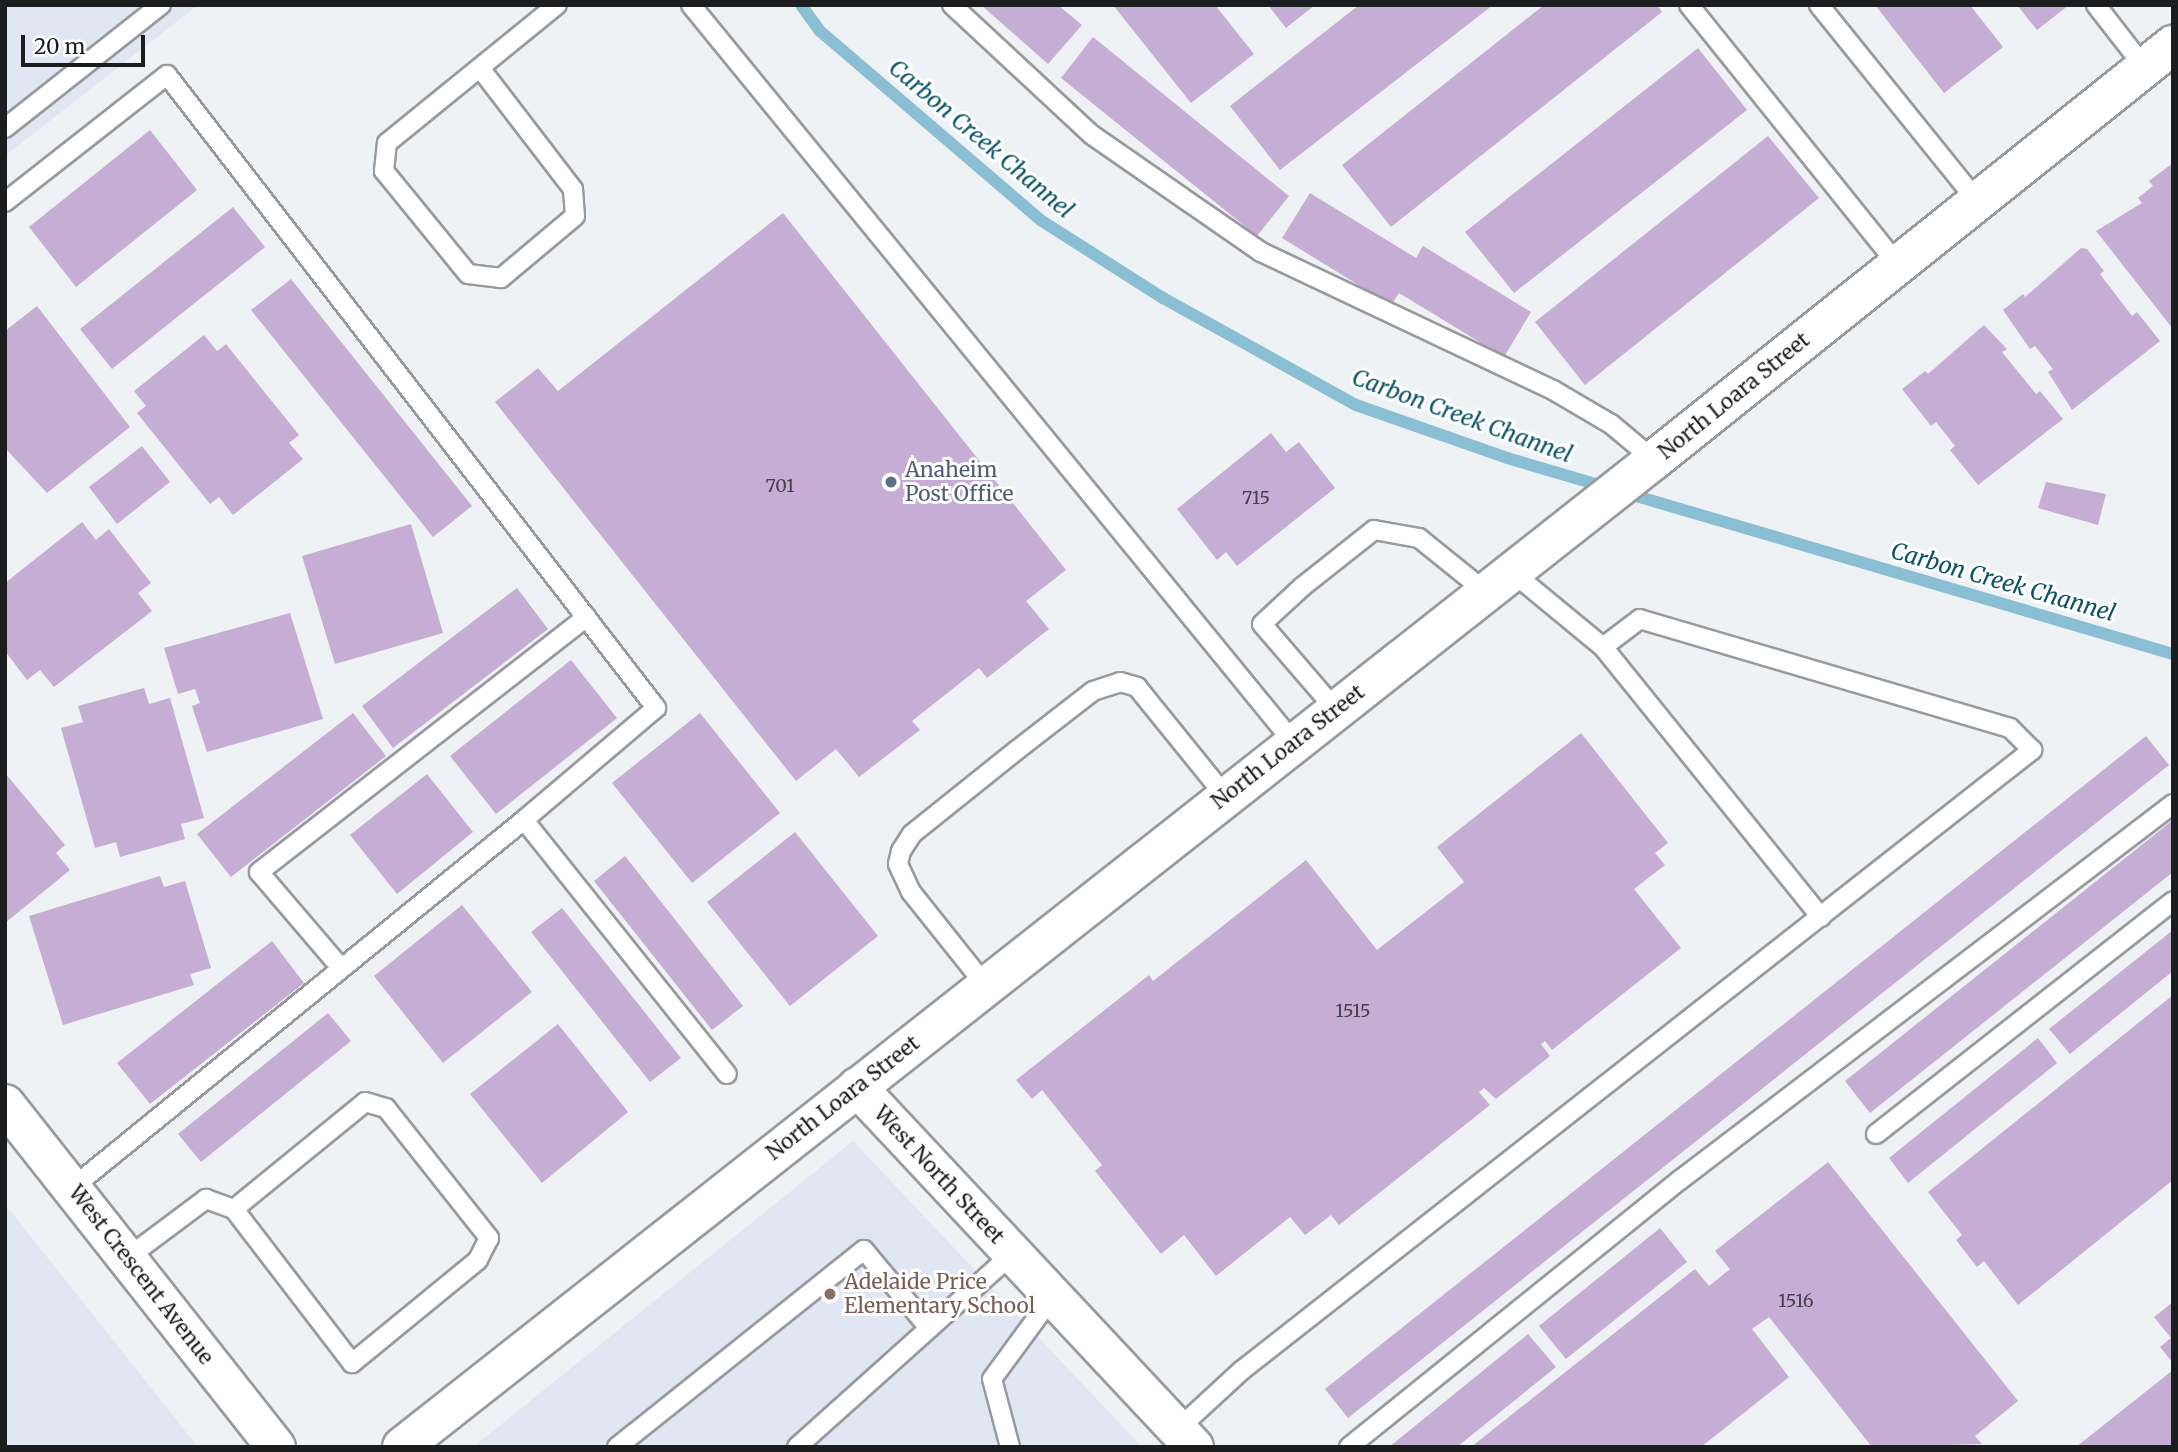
<!DOCTYPE html>
<style>
body{margin:0}
#map{position:relative;width:2178px;height:1452px;overflow:hidden;background:#eff2f5;font-family:Merriweather,serif}
div>[style]{position:absolute}
[style*='--x']{left:calc(var(--x)*1px);top:calc(var(--y)*1px);width:calc(var(--w)*1px);rotate:calc(var(--a)*1deg)}
.built>*{inset:0;background:#e1e7f2}
.stream>*{height:12px;margin:-6px;padding:0 6px;transform-origin:6px;border-radius:6px;background:#8abed2}
.building>*{inset:0;background:#c5add4}
.roads{filter:drop-shadow(2px 0 #989a9d) drop-shadow(-2px 0 #989a9d) drop-shadow(0 2px #989a9d) drop-shadow(0 -2px #989a9d)}
.lane>*{height:18px;margin:-9px;padding:0 9px;transform-origin:9px;border-radius:9px;background:#fff}
.secondary>*{height:38px;margin:-19px;padding:0 19px;transform-origin:19px;border-radius:19px;background:#fff}
.dots>*{width:19px;height:19px;translate:-50% -50%;box-sizing:border-box;border:4px solid #fff;border-radius:50%}
span{translate:-50% -50%;white-space:nowrap;text-align:center;line-height:1.15;-webkit-text-stroke:6px #fff;paint-order:stroke}
.number-label{font-size:18px;color:#46414c}
.number-label span{-webkit-text-stroke-width:0}
.street-label{font-size:21px;color:#1c1d1f}
.service-label{font-size:21px;color:#4e5e75}
.left{translate:0 -50%;text-align:left}
.education-label{font-size:21px;color:#785e54}
.water-label{font-size:23px;color:#0b5368;font-style:italic}
.frame{position:absolute;inset:0;border:7px solid #1c1d1f;pointer-events:none}
.scale{position:absolute;left:21px;top:35px;width:124px;height:32px;box-sizing:border-box;border:4px solid #1c1d1f;border-top:0;padding-left:9px;font-size:21px;line-height:24px;white-space:nowrap;color:#1c1d1f;-webkit-text-stroke:5px #fff;paint-order:stroke}
</style>
<div id="map">
<div class="built">
<div style="clip-path:polygon(5px 5px,198px 5px,5px 156px)"></div>
<div style="clip-path:polygon(853px 1141px,1142px 1447px,473px 1447px)"></div>
<div style="clip-path:polygon(5px 1204px,198px 1447px,5px 1447px)"></div>
</div>
<div class="stream">
<div style="--x:801;--y:5;--w:32;--a:54"></div>
<div style="--x:820;--y:31;--w:292;--a:40.6"></div>
<div style="--x:1042;--y:221;--w:143;--a:32.5"></div>
<div style="--x:1163;--y:298;--w:221;--a:29"></div>
<div style="--x:1356;--y:405;--w:160;--a:19.3"></div>
<div style="--x:1507;--y:458;--w:694;--a:16.4"></div>
</div>
<div class="building">
<div style="clip-path:polygon(981px 5px,1058px 5px,1082px 25px,1048px 64px)"></div>
<div style="clip-path:polygon(1113px 5px,1215px 5px,1254px 54px,1191px 103px)"></div>
<div style="clip-path:polygon(1268px 5px,1315px 5px,1286px 28px)"></div>
<div style="clip-path:polygon(1359px 5px,1493px 5px,1280px 170px,1230px 106px)"></div>
<div style="clip-path:polygon(1544px 5px,1657px 5px,1662px 12px,1391px 227px,1342px 165px)"></div>
<div style="clip-path:polygon(1875px 5px,1970px 5px,2003px 47px,1944px 93px)"></div>
<div style="clip-path:polygon(2017px 5px,2069px 5px,2037px 30px)"></div>
<div style="clip-path:polygon(1093px 37px,1289px 196px,1257px 236px,1061px 78px)"></div>
<div style="clip-path:polygon(1698px 48px,1747px 110px,1514px 293px,1465px 232px)"></div>
<div style="clip-path:polygon(150px 130px,197px 190px,76px 287px,29px 227px)"></div>
<div style="clip-path:polygon(1768px 136px,1819px 198px,1585px 385px,1535px 322px)"></div>
<div style="clip-path:polygon(2173px 163px,2173px 329px,2096px 231px,2142px 203px,2138px 198px,2153px 186px,2149px 181px)"></div>
<div style="clip-path:polygon(1310px 193px,1416px 258px,1423px 246px,1531px 312px,1504px 357px,1399px 293px,1391px 305px,1282px 238px)"></div>
<div style="clip-path:polygon(233px 207px,265px 247px,112px 369px,80px 329px)"></div>
<div style="clip-path:polygon(783px 213px,1066px 570px,1026px 601px,1049px 629px,987px 678px,979px 668px,912px 721px,920px 730px,859px 777px,836px 749px,796px 781px,495px 402px,538px 368px,558px 391px)"></div>
<div style="clip-path:polygon(2081px 248px,2087px 249px,2104px 271px,2100px 274px,2132px 316px,2137px 312px,2160px 341px,2072px 410px,2048px 372px,2053px 369px,2035px 346px,2030px 349px,2003px 310px,2023px 294px,2025px 297px)"></div>
<div style="clip-path:polygon(291px 279px,472px 506px,433px 537px,251px 310px)"></div>
<div style="clip-path:polygon(37px 306px,130px 427px,47px 493px,5px 448px,5px 331px)"></div>
<div style="clip-path:polygon(1984px 325px,2007px 349px,2002px 352px,2036px 394px,2040px 391px,2063px 419px,1978px 485px,1950px 450px,1955px 446px,1936px 422px,1931px 426px,1902px 389px,1925px 371px,1928px 374px)"></div>
<div style="clip-path:polygon(204px 335px,217px 351px,226px 344px,299px 435px,289px 443px,303px 459px,233px 515px,219px 497px,210px 504px,137px 413px,146px 406px,134px 391px)"></div>
<div style="clip-path:polygon(1271px 433px,1286px 452px,1299px 442px,1335px 488px,1237px 566px,1226px 552px,1217px 560px,1177px 509px)"></div>
<div style="clip-path:polygon(142px 446px,170px 482px,117px 524px,89px 487px)"></div>
<div style="clip-path:polygon(2046px 482px,2106px 494px,2098px 525px,2038px 508px)"></div>
<div style="clip-path:polygon(82px 522px,96px 540px,109px 529px,151px 583px,138px 593px,152px 611px,54px 687px,40px 670px,27px 680px,5px 651px,5px 583px)"></div>
<div style="clip-path:polygon(411px 524px,443px 633px,335px 664px,302px 556px)"></div>
<div style="clip-path:polygon(517px 588px,548px 629px,393px 748px,362px 706px)"></div>
<div style="clip-path:polygon(290px 613px,323px 719px,207px 752px,192px 706px,200px 703px,195px 689px,178px 694px,164px 648px)"></div>
<div style="clip-path:polygon(571px 660px,617px 718px,496px 814px,450px 756px)"></div>
<div style="clip-path:polygon(144px 688px,149px 704px,170px 698px,204px 818px,181px 824px,185px 839px,120px 857px,116px 842px,95px 848px,61px 728px,83px 722px,78px 706px)"></div>
<div style="clip-path:polygon(353px 713px,386px 756px,231px 877px,197px 834px)"></div>
<div style="clip-path:polygon(700px 713px,780px 813px,692px 883px,612px 783px)"></div>
<div style="clip-path:polygon(1581px 733px,1668px 843px,1655px 853px,1665px 865px,1634px 889px,1681px 948px,1552px 1050px,1545px 1041px,1541px 1044px,1550px 1056px,1496px 1099px,1484px 1088px,1479px 1092px,1490px 1105px,1339px 1225px,1331px 1215px,1305px 1235px,1290px 1217px,1216px 1276px,1184px 1235px,1161px 1254px,1095px 1171px,1102px 1165px,1042px 1090px,1032px 1099px,1016px 1080px,1149px 975px,1153px 981px,1306px 860px,1377px 950px,1464px 882px,1437px 847px)"></div>
<div style="clip-path:polygon(2146px 736px,2169px 765px,1348px 1418px,1325px 1389px)"></div>
<div style="clip-path:polygon(5px 773px,65px 845px,56px 853px,70px 870px,5px 923px)"></div>
<div style="clip-path:polygon(427px 774px,473px 832px,397px 894px,350px 835px)"></div>
<div style="clip-path:polygon(2173px 820px,2173px 872px,1870px 1113px,1845px 1081px)"></div>
<div style="clip-path:polygon(795px 832px,878px 936px,790px 1006px,707px 902px)"></div>
<div style="clip-path:polygon(625px 856px,743px 1006px,712px 1030px,594px 881px)"></div>
<div style="clip-path:polygon(160px 876px,164px 887px,185px 881px,211px 968px,190px 974px,194px 985px,63px 1025px,29px 916px)"></div>
<div style="clip-path:polygon(462px 905px,532px 992px,443px 1063px,374px 976px)"></div>
<div style="clip-path:polygon(562px 908px,681px 1058px,650px 1082px,531px 932px)"></div>
<div style="clip-path:polygon(2173px 930px,2173px 971px,2070px 1054px,2049px 1029px)"></div>
<div style="clip-path:polygon(272px 941px,304px 983px,150px 1104px,117px 1063px)"></div>
<div style="clip-path:polygon(2173px 995px,2173px 1180px,2018px 1305px,1984px 1261px,1977px 1267px,1956px 1240px,1962px 1235px,1928px 1192px)"></div>
<div style="clip-path:polygon(328px 1013px,351px 1041px,201px 1162px,178px 1134px)"></div>
<div style="clip-path:polygon(558px 1024px,628px 1112px,542px 1183px,470px 1094px)"></div>
<div style="clip-path:polygon(2038px 1038px,2057px 1063px,1908px 1183px,1889px 1158px)"></div>
<div style="clip-path:polygon(1828px 1162px,2018px 1401px,1975px 1436px,1982px 1444px,1872px 1447px,1769px 1317px,1752px 1329px,1789px 1377px,1701px 1447px,1471px 1447px,1695px 1269px,1709px 1286px,1730px 1269px,1715px 1251px)"></div>
<div style="clip-path:polygon(1660px 1228px,1687px 1262px,1566px 1359px,1539px 1326px)"></div>
<div style="clip-path:polygon(2173px 1302px,2173px 1363px,2160px 1347px,2171px 1338px,2154px 1317px)"></div>
<div style="clip-path:polygon(1528px 1334px,1556px 1367px,1457px 1447px,1389px 1447px)"></div>
<div style="clip-path:polygon(2173px 1370px,2173px 1447px,2076px 1447px)"></div>
</div>
<div class="roads">
<div class="lane">
<div style="--x:691;--y:5;--w:953;--a:50.75"></div>
<div style="--x:952;--y:5;--w:191;--a:42.9"></div>
<div style="--x:1092;--y:135;--w:206;--a:34.7"></div>
<div style="--x:1261;--y:252;--w:323;--a:25.3"></div>
<div style="--x:1553;--y:390;--w:67;--a:30.4"></div>
<div style="--x:1611;--y:424;--w:56;--a:39.9"></div>
<div style="--x:1689;--y:5;--w:334;--a:51.2"></div>
<div style="--x:1819;--y:5;--w:252;--a:51.1"></div>
<div style="--x:2096;--y:5;--w:80;--a:52.1"></div>
<div style="--x:480;--y:68;--w:153;--a:52.5"></div>
<div style="--x:573;--y:189;--w:27;--a:86"></div>
<div style="--x:575;--y:216;--w:97;--a:140"></div>
<div style="--x:501;--y:278;--w:33;--a:-173"></div>
<div style="--x:468;--y:274;--w:133;--a:-129.2"></div>
<div style="--x:384;--y:171;--w:28;--a:-84"></div>
<div style="--x:387;--y:143;--w:219;--a:-39.1"></div>
<div style="--x:5;--y:128;--w:199;--a:-38.3"></div>
<div style="--x:5;--y:202;--w:206;--a:-38.1"></div>
<div style="--x:167;--y:75;--w:800;--a:52.31"></div>
<div style="--x:656;--y:708;--w:173;--a:139.7"></div>
<div style="--x:524;--y:820;--w:325;--a:51.4"></div>
<div style="--x:1603;--y:647;--w:347;--a:51.1"></div>
<div style="--x:1336;--y:710;--w:113;--a:-130.7"></div>
<div style="--x:1262;--y:624;--w:54;--a:-42.8"></div>
<div style="--x:1302;--y:587;--w:92;--a:-38.4"></div>
<div style="--x:1374;--y:530;--w:46;--a:10.1"></div>
<div style="--x:1419;--y:538;--w:86;--a:38.9"></div>
<div style="--x:341;--y:968;--w:126;--a:-130.5"></div>
<div style="--x:259;--y:872;--w:415;--a:-37.9"></div>
<div style="--x:986;--y:986;--w:120;--a:-128.6"></div>
<div style="--x:911;--y:892;--w:31;--a:-115"></div>
<div style="--x:898;--y:864;--w:13;--a:-77"></div>
<div style="--x:901;--y:851;--w:20;--a:-57"></div>
<div style="--x:912;--y:834;--w:134;--a:-38.7"></div>
<div style="--x:1017;--y:750;--w:96;--a:-37.8"></div>
<div style="--x:1093;--y:691;--w:28;--a:-18"></div>
<div style="--x:1120;--y:682;--w:18;--a:16"></div>
<div style="--x:1137;--y:687;--w:141;--a:51"></div>
<div style="--x:1876;--y:1134;--w:377;--a:-38.1"></div>
<div style="--x:72;--y:1188;--w:583;--a:-39.15"></div>
<div style="--x:127;--y:1258;--w:99;--a:-36.8"></div>
<div style="--x:206;--y:1199;--w:30;--a:20"></div>
<div style="--x:234;--y:1209;--w:169;--a:-39.2"></div>
<div style="--x:365;--y:1102;--w:22;--a:16"></div>
<div style="--x:386;--y:1108;--w:166;--a:51.6"></div>
<div style="--x:489;--y:1238;--w:25;--a:117"></div>
<div style="--x:478;--y:1260;--w:163;--a:140.7"></div>
<div style="--x:352;--y:1363;--w:194;--a:-127.5"></div>
<div style="--x:1178;--y:1429;--w:86;--a:-42.6"></div>
<div style="--x:1241;--y:1371;--w:1006;--a:-38.13"></div>
<div style="--x:2032;--y:750;--w:31;--a:-135"></div>
<div style="--x:2010;--y:728;--w:386;--a:-163.6"></div>
<div style="--x:1640;--y:619;--w:46;--a:142.9"></div>
<div style="--x:1603;--y:647;--w:118;--a:-140.5"></div>
<div style="--x:617;--y:1447;--w:316;--a:-38.6"></div>
<div style="--x:864;--y:1250;--w:102;--a:50.2"></div>
<div style="--x:797;--y:1447;--w:289;--a:-41.9"></div>
<div style="--x:1010;--y:1447;--w:70;--a:-104.8"></div>
<div style="--x:992;--y:1379;--w:103;--a:-53.7"></div>
<div style="--x:1349;--y:1447;--w:425;--a:-38.9"></div>
<div style="--x:1680;--y:1180;--w:620;--a:-37.33"></div>
</div>
<div class="secondary">
<div style="--x:857;--y:1087;--w:493;--a:46.9"></div>
<div style="--x:5;--y:1104;--w:437;--a:51.7"></div>
<div style="--x:402;--y:1447;--w:1594;--a:-38.25"></div>
<div style="--x:1654;--y:460;--w:665;--a:-38.65"></div>
</div>
</div>
<div class="dots">
<div style="left:891px;top:482px;background:#5c6f8a"></div>
<div style="left:830px;top:1294px;background:#8d6e63"></div>
</div>
<div class="number-label">
<span style="left:780px;top:486px">701</span>
<span style="left:1256px;top:498px">715</span>
<span style="left:1353px;top:1011px">1515</span>
<span style="left:1796px;top:1301px">1516</span>
</div>
<div class="street-label">
<span style="left:1734px;top:396px;rotate:-39deg">North Loara Street</span>
<span style="left:1288px;top:747px;rotate:-38deg">North Loara Street</span>
<span style="left:843px;top:1098px;rotate:-38deg">North Loara Street</span>
<span style="left:939px;top:1175px;rotate:47deg">West North Street</span>
<span style="left:141px;top:1275px;rotate:52deg">West Crescent Avenue</span>
</div>
<div class="service-label">
<span class="left" style="left:905px;top:482px">Anaheim<br>Post Office</span>
</div>
<div class="education-label">
<span class="left" style="left:844px;top:1294px">Adelaide Price<br>Elementary School</span>
</div>
<div class="water-label">
<span style="left:981px;top:139px;rotate:40deg">Carbon Creek Channel</span>
<span style="left:1462px;top:416px;rotate:20deg">Carbon Creek Channel</span>
<span style="left:2003px;top:582px;rotate:16deg">Carbon Creek Channel</span>
</div>
<div class="frame"></div>
<div class="scale">20 m</div>
</div>
